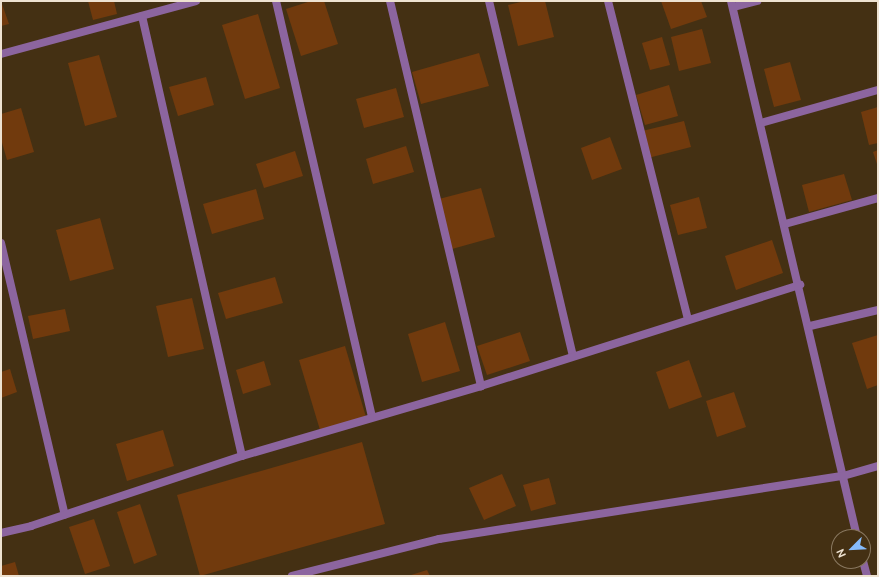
<!DOCTYPE html>
<style>
body{margin:0}
#map{position:relative;width:879px;height:577px;overflow:hidden;background:#443013;font-family:Ubuntu,sans-serif}
div>[style]{position:absolute}
[style*='--x']{left:calc(var(--x)*1px);top:calc(var(--y)*1px);width:calc(var(--w)*1px);rotate:calc(var(--a)*1deg)}
.building>*{inset:0;background:#713a0d}
.street>*{height:8px;margin:-4px;padding:0 4px;transform-origin:4px;border-radius:4px;background:#8c659f}
span{translate:-50% -50%;white-space:nowrap;text-align:center;line-height:1.15;-webkit-text-stroke:3px #443013;paint-order:stroke}
.frame{position:absolute;inset:0;border:2px solid #eee2d1;pointer-events:none}
.north{position:absolute;left:831px;top:529px;width:40px;height:40px;box-sizing:border-box;background:#443013;border:1px solid #88775f;border-radius:50%;rotate:246deg;font-size:11px;font-weight:700;line-height:16px;text-align:center;color:#eee2d1}
.north::after{content:'';display:block;margin:auto;width:14px;height:18px;background:#86bbfb;clip-path:polygon(50% 0,100% 100%,50% 72%,0 100%)}
</style>
<div id="map">
<div class="building">
<div style="clip-path:polygon(1px 1px,9px 24px,1px 26px)"></div>
<div style="clip-path:polygon(88px 1px,114px 1px,117px 14px,93px 20px)"></div>
<div style="clip-path:polygon(311px 1px,324px 1px,338px 44px,301px 56px,286px 9px)"></div>
<div style="clip-path:polygon(525px 1px,545px 1px,554px 37px,518px 46px,508px 5px)"></div>
<div style="clip-path:polygon(661px 1px,701px 1px,707px 17px,671px 29px)"></div>
<div style="clip-path:polygon(258px 14px,280px 88px,245px 99px,222px 25px)"></div>
<div style="clip-path:polygon(702px 29px,711px 63px,679px 71px,671px 37px)"></div>
<div style="clip-path:polygon(662px 37px,670px 65px,650px 70px,642px 43px)"></div>
<div style="clip-path:polygon(479px 53px,489px 86px,421px 104px,412px 72px)"></div>
<div style="clip-path:polygon(99px 55px,117px 117px,85px 126px,68px 63px)"></div>
<div style="clip-path:polygon(790px 62px,801px 100px,774px 107px,764px 69px)"></div>
<div style="clip-path:polygon(206px 77px,214px 105px,178px 116px,169px 87px)"></div>
<div style="clip-path:polygon(669px 85px,678px 116px,645px 125px,636px 95px)"></div>
<div style="clip-path:polygon(396px 88px,404px 117px,364px 128px,356px 99px)"></div>
<div style="clip-path:polygon(878px 107px,878px 143px,869px 145px,861px 112px)"></div>
<div style="clip-path:polygon(21px 108px,34px 152px,7px 160px,1px 139px,1px 114px)"></div>
<div style="clip-path:polygon(684px 121px,691px 147px,648px 158px,642px 131px)"></div>
<div style="clip-path:polygon(610px 137px,622px 169px,592px 180px,581px 148px)"></div>
<div style="clip-path:polygon(406px 146px,414px 172px,373px 184px,366px 159px)"></div>
<div style="clip-path:polygon(878px 150px,878px 167px,873px 152px)"></div>
<div style="clip-path:polygon(295px 151px,303px 176px,264px 188px,256px 164px)"></div>
<div style="clip-path:polygon(844px 174px,852px 200px,809px 212px,802px 185px)"></div>
<div style="clip-path:polygon(481px 188px,495px 237px,452px 249px,439px 199px)"></div>
<div style="clip-path:polygon(256px 189px,264px 219px,212px 234px,203px 204px)"></div>
<div style="clip-path:polygon(699px 197px,707px 228px,678px 235px,670px 205px)"></div>
<div style="clip-path:polygon(100px 218px,114px 269px,70px 281px,56px 230px)"></div>
<div style="clip-path:polygon(772px 240px,783px 273px,736px 290px,725px 256px)"></div>
<div style="clip-path:polygon(275px 277px,283px 303px,226px 319px,218px 293px)"></div>
<div style="clip-path:polygon(192px 298px,204px 349px,168px 357px,156px 306px)"></div>
<div style="clip-path:polygon(65px 309px,70px 331px,33px 339px,28px 316px)"></div>
<div style="clip-path:polygon(445px 322px,460px 371px,422px 382px,408px 334px)"></div>
<div style="clip-path:polygon(520px 332px,530px 361px,487px 375px,477px 346px)"></div>
<div style="clip-path:polygon(878px 335px,878px 385px,867px 389px,852px 343px)"></div>
<div style="clip-path:polygon(345px 346px,366px 417px,320px 430px,299px 360px)"></div>
<div style="clip-path:polygon(689px 360px,702px 397px,669px 409px,656px 372px)"></div>
<div style="clip-path:polygon(264px 361px,271px 385px,243px 394px,236px 370px)"></div>
<div style="clip-path:polygon(10px 369px,17px 392px,1px 398px,1px 372px)"></div>
<div style="clip-path:polygon(734px 392px,746px 427px,717px 437px,706px 401px)"></div>
<div style="clip-path:polygon(163px 430px,174px 466px,127px 481px,116px 444px)"></div>
<div style="clip-path:polygon(362px 442px,385px 524px,200px 576px,177px 495px)"></div>
<div style="clip-path:polygon(502px 474px,516px 506px,484px 520px,469px 488px)"></div>
<div style="clip-path:polygon(549px 478px,556px 504px,531px 511px,523px 485px)"></div>
<div style="clip-path:polygon(140px 504px,157px 555px,134px 564px,117px 512px)"></div>
<div style="clip-path:polygon(94px 519px,110px 566px,85px 574px,69px 527px)"></div>
<div style="clip-path:polygon(15px 562px,19px 576px,1px 576px,1px 566px)"></div>
<div style="clip-path:polygon(427px 570px,430px 576px,408px 576px)"></div>
</div>
<div class="street">
<div style="--x:276;--y:1;--w:426;--a:77"></div>
<div style="--x:390;--y:1;--w:396;--a:76.7"></div>
<div style="--x:489;--y:1;--w:364;--a:76.7"></div>
<div style="--x:608;--y:1;--w:328;--a:75.9"></div>
<div style="--x:731;--y:1;--w:551;--a:76.77"></div>
<div style="--x:733;--y:7;--w:25;--a:-14"></div>
<div style="--x:142;--y:16;--w:451;--a:77.2"></div>
<div style="--x:1;--y:54;--w:202;--a:-15.2"></div>
<div style="--x:761;--y:123;--w:122;--a:-15.8"></div>
<div style="--x:785;--y:224;--w:97;--a:-15.6"></div>
<div style="--x:1;--y:243;--w:279;--a:76.8"></div>
<div style="--x:810;--y:326;--w:70;--a:-13.2"></div>
<div style="--x:1;--y:533;--w:31;--a:-13"></div>
<div style="--x:31;--y:526;--w:222;--a:-18.4"></div>
<div style="--x:242;--y:456;--w:249;--a:-16.3"></div>
<div style="--x:481;--y:386;--w:335;--a:-17.6"></div>
<div style="--x:863;--y:561;--w:16;--a:75"></div>
<div style="--x:292;--y:576;--w:152;--a:-14.1"></div>
<div style="--x:439;--y:539;--w:409;--a:-8.9"></div>
<div style="--x:843;--y:476;--w:36;--a:-16"></div>
</div>
<div class="frame"></div>
<div class="north">N</div>
</div>
